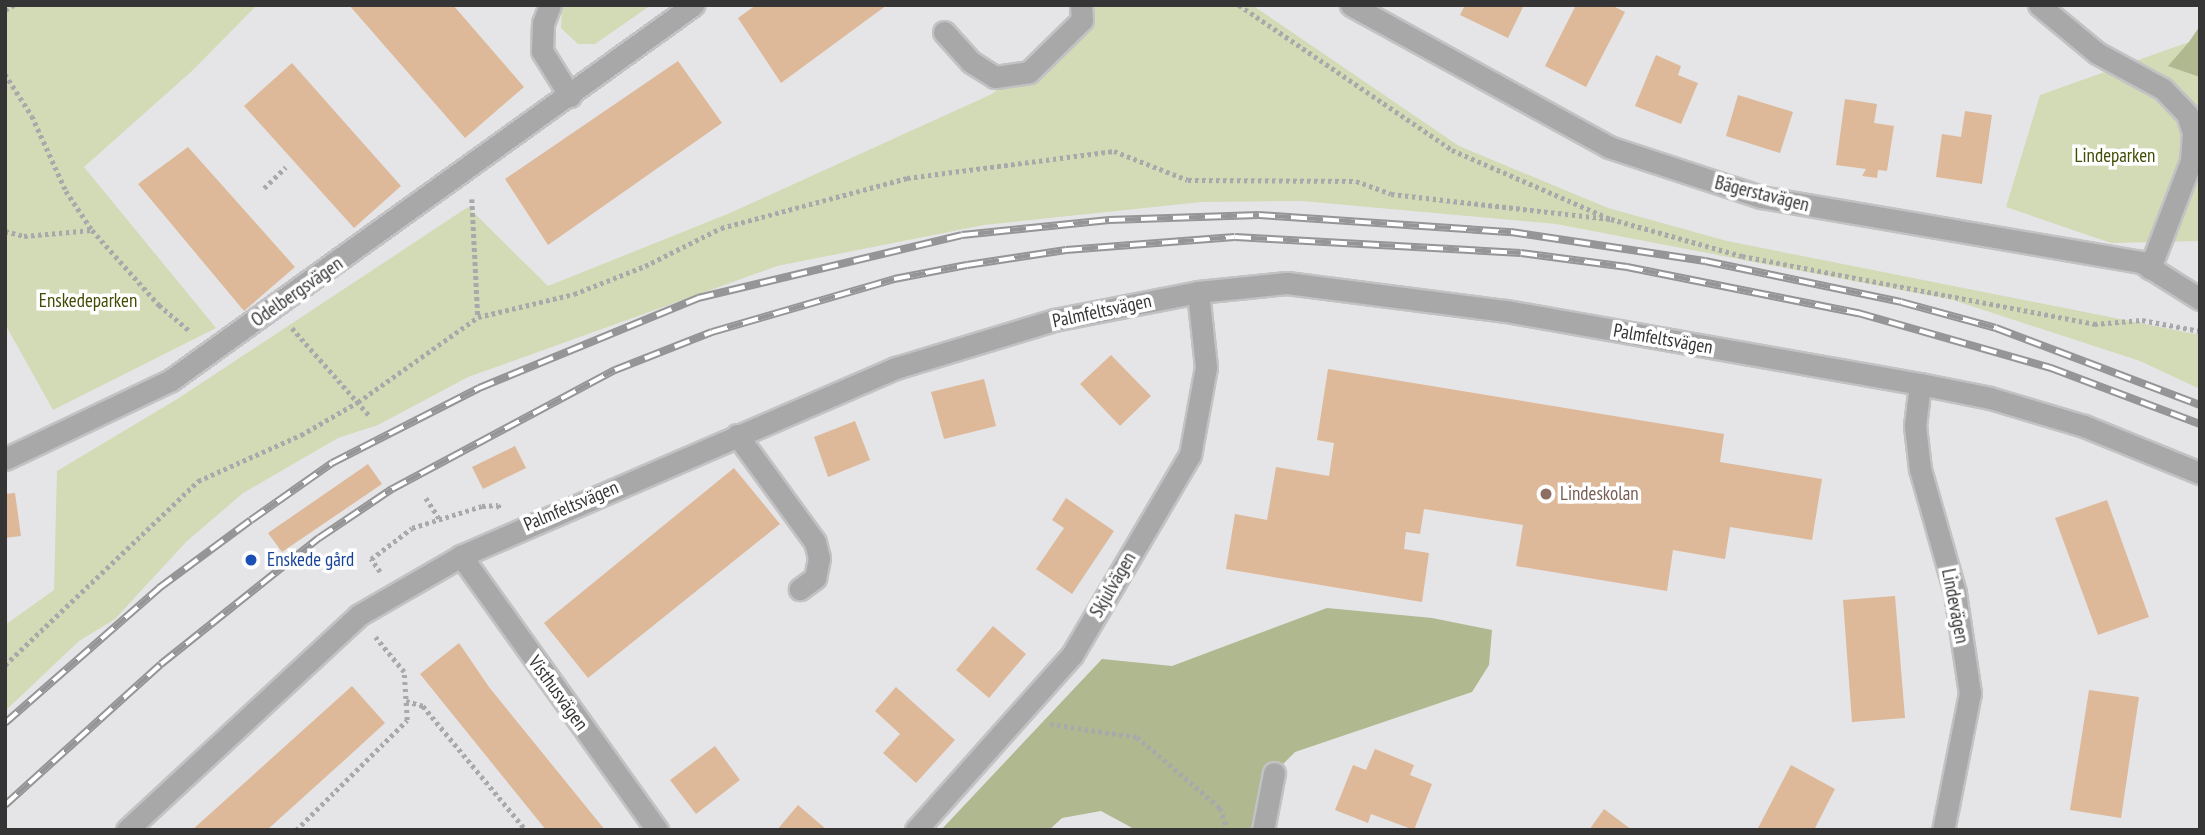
<!DOCTYPE html>
<meta charset="utf-8">
<style>
body{margin:0}
#map{position:relative;width:2205px;height:835px;overflow:hidden;background:#e5e5e7;font-family:"PT Sans Narrow",sans-serif}
div>[style]{position:absolute}
[style*='--x']{left:calc(var(--x)*1px);top:calc(var(--y)*1px);width:calc(var(--w)*1px);rotate:calc(var(--a)*1deg)}
.green>*{inset:0;background:#d2dbb5}
.forest>*{inset:0;background:#afb88e}
.building>*{inset:0;background:#ddb99a}
.path>*{height:4.5px;margin-top:-2.25px;transform-origin:0;background:repeating-linear-gradient(90deg,#a9a9ab 0 3.5px,transparent 0 7px)}
.roads{filter:drop-shadow(2px 0 #c2c2c4) drop-shadow(-2px 0 #c2c2c4) drop-shadow(0 2px #c2c2c4) drop-shadow(0 -2px #c2c2c4)}
.minor>*{height:21px;margin:-10.5px;padding:0 10.5px;transform-origin:10.5px;border-radius:10.5px;background:#a9a8a8}
.rail>*{height:8px;margin-top:-4px;transform-origin:0;background:repeating-linear-gradient(90deg,#fff 0 16px,#959597 0 32px);box-sizing:border-box;border-block:2px solid #959597}
.dots>*{width:19px;height:19px;translate:-50% -50%;box-sizing:border-box;border:4px solid #fff;border-radius:50%}
span{translate:-50% -50%;white-space:nowrap;text-align:center;line-height:1.15;-webkit-text-stroke:7px #fff;paint-order:stroke}
.park-label{font-size:19px;color:#434c04}
.street-label{font-size:19px;color:#353536}
.education-label{font-size:19px;color:#785e54}
.left{translate:0 -50%;text-align:left}
.transit-label{font-size:19px;color:#164399}
.frame{position:absolute;inset:0;border:7px solid #353536;pointer-events:none}
</style>
<div id="map">
<div class="green">
<div style="clip-path:polygon(5px 5px,257px 5px,193px 70px,84px 167px,216px 328px,53px 410px,5px 324px)"></div>
<div style="clip-path:polygon(562px 5px,651px 5px,595px 44px,578px 44px,561px 28px)"></div>
<div style="clip-path:polygon(1082px 5px,1252px 5px,1459px 146px,1608px 208px,1727px 241px,2200px 335px,2200px 389px,2140px 361px,1953px 300px,1556px 224px,1302px 201px,1202px 202px,984px 225px,777px 266px,468px 377px,378px 425px,338px 438px,243px 493px,186px 542px,115px 619px,79px 641px,5px 711px,5px 625px,54px 590px,57px 471px,179px 398px,468px 207px,548px 286px,730px 213px,992px 94px,1079px 17px)"></div>
<div style="clip-path:polygon(2200px 26px,2200px 241px,2111px 243px,2006px 207px,2040px 95px,2189px 42px)"></div>
</div>
<div class="forest">
<div style="clip-path:polygon(2200px 26px,2200px 77px,2168px 66px,2189px 42px)"></div>
<div style="clip-path:polygon(1327px 608px,1432px 618px,1492px 630px,1489px 665px,1472px 692px,1295px 752px,1274px 773px,1263px 830px,1136px 830px,1101px 811px,1062px 818px,1049px 830px,941px 830px,1102px 659px,1172px 666px)"></div>
</div>
<div class="building">
<div style="clip-path:polygon(349px 5px,453px 5px,524px 87px,465px 138px)"></div>
<div style="clip-path:polygon(756px 5px,887px 5px,781px 83px,738px 18px)"></div>
<div style="clip-path:polygon(1465px 5px,1524px 5px,1508px 38px,1460px 15px)"></div>
<div style="clip-path:polygon(1576px 5px,1611px 5px,1625px 12px,1586px 87px,1545px 66px)"></div>
<div style="clip-path:polygon(1656px 55px,1681px 66px,1678px 75px,1698px 83px,1681px 124px,1635px 106px)"></div>
<div style="clip-path:polygon(678px 61px,722px 123px,548px 245px,505px 179px)"></div>
<div style="clip-path:polygon(292px 63px,401px 186px,354px 228px,244px 106px)"></div>
<div style="clip-path:polygon(1738px 95px,1793px 112px,1780px 153px,1726px 136px)"></div>
<div style="clip-path:polygon(1845px 99px,1877px 104px,1874px 123px,1894px 126px,1887px 171px,1878px 170px,1877px 178px,1862px 176px,1866px 169px,1836px 165px)"></div>
<div style="clip-path:polygon(1965px 111px,1992px 115px,1982px 184px,1936px 177px,1942px 134px,1961px 137px)"></div>
<div style="clip-path:polygon(188px 147px,295px 267px,244px 311px,138px 184px)"></div>
<div style="clip-path:polygon(1111px 355px,1151px 396px,1120px 426px,1080px 384px)"></div>
<div style="clip-path:polygon(1328px 369px,1724px 434px,1720px 462px,1822px 479px,1812px 540px,1730px 527px,1725px 559px,1673px 550px,1667px 591px,1516px 566px,1523px 525px,1424px 509px,1420px 534px,1406px 532px,1404px 549px,1429px 553px,1422px 602px,1226px 569px,1235px 514px,1267px 520px,1276px 467px,1329px 476px,1334px 443px,1317px 440px)"></div>
<div style="clip-path:polygon(984px 379px,996px 426px,944px 439px,931px 392px)"></div>
<div style="clip-path:polygon(855px 421px,870px 460px,828px 477px,814px 437px)"></div>
<div style="clip-path:polygon(515px 446px,526px 468px,483px 489px,472px 467px)"></div>
<div style="clip-path:polygon(368px 464px,382px 484px,282px 552px,268px 533px)"></div>
<div style="clip-path:polygon(734px 468px,780px 524px,588px 678px,544px 623px)"></div>
<div style="clip-path:polygon(15px 493px,21px 536px,5px 538px,5px 494px)"></div>
<div style="clip-path:polygon(1066px 498px,1114px 531px,1072px 594px,1036px 569px,1064px 528px,1052px 520px)"></div>
<div style="clip-path:polygon(2107px 500px,2149px 617px,2098px 635px,2055px 518px)"></div>
<div style="clip-path:polygon(1895px 596px,1905px 718px,1852px 722px,1843px 600px)"></div>
<div style="clip-path:polygon(993px 626px,1026px 654px,989px 698px,956px 670px)"></div>
<div style="clip-path:polygon(459px 643px,489px 687px,605px 830px,546px 830px,420px 674px)"></div>
<div style="clip-path:polygon(352px 686px,385px 723px,349px 756px,267px 830px,192px 830px)"></div>
<div style="clip-path:polygon(896px 687px,955px 740px,916px 783px,883px 753px,900px 734px,875px 711px)"></div>
<div style="clip-path:polygon(2089px 690px,2139px 697px,2121px 818px,2070px 810px)"></div>
<div style="clip-path:polygon(715px 746px,740px 780px,696px 814px,670px 780px)"></div>
<div style="clip-path:polygon(1375px 749px,1414px 765px,1410px 775px,1432px 784px,1414px 830px,1371px 814px,1368px 823px,1335px 810px,1353px 765px,1366px 770px)"></div>
<div style="clip-path:polygon(1791px 765px,1835px 789px,1814px 830px,1757px 830px)"></div>
<div style="clip-path:polygon(798px 805px,827px 830px,777px 830px)"></div>
<div style="clip-path:polygon(1604px 809px,1632px 830px,1589px 830px)"></div>
</div>
<div class="path">
<div style="--x:1239;--y:5;--w:258;--a:34.2"></div>
<div style="--x:1452;--y:150;--w:173;--a:23.5"></div>
<div style="--x:1611;--y:219;--w:136;--a:15.8"></div>
<div style="--x:1742;--y:256;--w:359;--a:10.9"></div>
<div style="--x:2094;--y:324;--w:48;--a:-4.8"></div>
<div style="--x:2142;--y:320;--w:59;--a:10.7"></div>
<div style="--x:5;--y:10;--w:10;--a:-29"></div>
<div style="--x:5;--y:74;--w:50;--a:57.3"></div>
<div style="--x:32;--y:116;--w:82;--a:65.6"></div>
<div style="--x:66;--y:191;--w:47;--a:56.3"></div>
<div style="--x:92;--y:230;--w:101;--a:48.2"></div>
<div style="--x:159;--y:305;--w:42;--a:40.2"></div>
<div style="--x:264;--y:188;--w:30;--a:-44"></div>
<div style="--x:472;--y:199;--w:118;--a:87.1"></div>
<div style="--x:5;--y:231;--w:20;--a:15"></div>
<div style="--x:24;--y:236;--w:68;--a:-5"></div>
<div style="--x:292;--y:328;--w:116;--a:48.5"></div>
<div style="--x:426;--y:498;--w:24;--a:57"></div>
<div style="--x:380;--y:572;--w:16;--a:-125"></div>
<div style="--x:371;--y:559;--w:51;--a:-37.1"></div>
<div style="--x:412;--y:528;--w:73;--a:-17.4"></div>
<div style="--x:482;--y:506;--w:16;--a:-4"></div>
<div style="--x:498;--y:505;--w:6;--a:59"></div>
<div style="--x:5;--y:665;--w:267;--a:-43.6"></div>
<div style="--x:198;--y:481;--w:113;--a:-24.1"></div>
<div style="--x:301;--y:435;--w:66;--a:-30.1"></div>
<div style="--x:358;--y:402;--w:147;--a:-35.3"></div>
<div style="--x:478;--y:317;--w:99;--a:-13.5"></div>
<div style="--x:574;--y:294;--w:76;--a:-21.5"></div>
<div style="--x:645;--y:266;--w:85;--a:-26.6"></div>
<div style="--x:721;--y:228;--w:193;--a:-15"></div>
<div style="--x:907;--y:178;--w:209;--a:-7.4"></div>
<div style="--x:1114;--y:151;--w:79;--a:21.4"></div>
<div style="--x:1188;--y:180;--w:168;--a:0.3"></div>
<div style="--x:1356;--y:181;--w:37;--a:20"></div>
<div style="--x:1391;--y:194;--w:221;--a:6.5"></div>
<div style="--x:406;--y:701;--w:18;--a:16"></div>
<div style="--x:423;--y:706;--w:161;--a:50.3"></div>
<div style="--x:1050;--y:724;--w:88;--a:8.5"></div>
<div style="--x:1137;--y:737;--w:109;--a:40.5"></div>
<div style="--x:1220;--y:808;--w:23;--a:70"></div>
<div style="--x:296;--y:830;--w:156;--a:-44.7"></div>
<div style="--x:407;--y:720;--w:48;--a:-93.6"></div>
<div style="--x:404;--y:672;--w:45;--a:-129.6"></div>
</div>
<div class="roads">
<div class="minor">
<div style="--x:550;--y:5;--w:19;--a:111"></div>
<div style="--x:543;--y:23;--w:28;--a:92"></div>
<div style="--x:542;--y:51;--w:53;--a:58.1"></div>
<div style="--x:1351;--y:5;--w:294;--a:28.8"></div>
<div style="--x:1609;--y:147;--w:160;--a:18.2"></div>
<div style="--x:1761;--y:197;--w:386;--a:9.7"></div>
<div style="--x:2141;--y:262;--w:70;--a:32.1"></div>
<div style="--x:2039;--y:5;--w:75;--a:39.6"></div>
<div style="--x:2097;--y:53;--w:75;--a:28.6"></div>
<div style="--x:2163;--y:89;--w:35;--a:46"></div>
<div style="--x:2187;--y:114;--w:20;--a:72"></div>
<div style="--x:2193;--y:133;--w:28;--a:94"></div>
<div style="--x:2191;--y:161;--w:115;--a:111"></div>
<div style="--x:944;--y:32;--w:40;--a:48"></div>
<div style="--x:971;--y:62;--w:28;--a:32"></div>
<div style="--x:995;--y:77;--w:34;--a:-8"></div>
<div style="--x:1029;--y:72;--w:74;--a:-44.5"></div>
<div style="--x:1082;--y:20;--w:15;--a:-94"></div>
<div style="--x:1920;--y:384;--w:42;--a:96.8"></div>
<div style="--x:1915;--y:426;--w:43;--a:83.4"></div>
<div style="--x:1920;--y:469;--w:129;--a:74.2"></div>
<div style="--x:1955;--y:593;--w:101;--a:81.5"></div>
<div style="--x:1970;--y:693;--w:140;--a:101.1"></div>
<div style="--x:737;--y:435;--w:132;--a:53.9"></div>
<div style="--x:815;--y:542;--w:16;--a:76"></div>
<div style="--x:819;--y:558;--w:20;--a:101"></div>
<div style="--x:815;--y:578;--w:19;--a:144"></div>
<div style="--x:5;--y:459;--w:184;--a:-25.4"></div>
<div style="--x:171;--y:380;--w:643;--a:-35.69"></div>
<div style="--x:461;--y:556;--w:337;--a:54.4"></div>
<div style="--x:127;--y:830;--w:316;--a:-42.8"></div>
<div style="--x:359;--y:615;--w:118;--a:-30"></div>
<div style="--x:461;--y:556;--w:474;--a:-23.4"></div>
<div style="--x:896;--y:368;--w:165;--a:-16.9"></div>
<div style="--x:1054;--y:320;--w:147;--a:-11"></div>
<div style="--x:1198;--y:292;--w:89;--a:-5.8"></div>
<div style="--x:1287;--y:283;--w:221;--a:7.3"></div>
<div style="--x:1506;--y:311;--w:420;--a:10"></div>
<div style="--x:1920;--y:384;--w:71;--a:11.3"></div>
<div style="--x:1990;--y:398;--w:98;--a:16.6"></div>
<div style="--x:2084;--y:426;--w:125;--a:22.1"></div>
<div style="--x:916;--y:830;--w:234;--a:-48.3"></div>
<div style="--x:1072;--y:655;--w:232;--a:-59.5"></div>
<div style="--x:1190;--y:455;--w:89;--a:-79.7"></div>
<div style="--x:1206;--y:367;--w:75;--a:-96.1"></div>
<div style="--x:1263;--y:830;--w:58;--a:-79.1"></div>
</div>
</div>
<div class="rail">
<div style="--x:5;--y:723;--w:205;--a:-41.2"></div>
<div style="--x:159;--y:588;--w:114;--a:-36.5"></div>
<div style="--x:251;--y:520;--w:99;--a:-35.1"></div>
<div style="--x:332;--y:463;--w:165;--a:-27"></div>
<div style="--x:479;--y:388;--w:237;--a:-22.3"></div>
<div style="--x:698;--y:298;--w:271;--a:-13.4"></div>
<div style="--x:962;--y:235;--w:148;--a:-5.8"></div>
<div style="--x:1109;--y:220;--w:150;--a:-1.9"></div>
<div style="--x:1259;--y:215;--w:253;--a:3.9"></div>
<div style="--x:1511;--y:232;--w:196;--a:8.5"></div>
<div style="--x:1705;--y:261;--w:200;--a:11.8"></div>
<div style="--x:1901;--y:302;--w:98;--a:15.3"></div>
<div style="--x:1996;--y:328;--w:218;--a:20.7"></div>
<div style="--x:5;--y:805;--w:210;--a:-42.1"></div>
<div style="--x:161;--y:664;--w:202;--a:-38.6"></div>
<div style="--x:319;--y:538;--w:88;--a:-33.9"></div>
<div style="--x:392;--y:489;--w:253;--a:-28.1"></div>
<div style="--x:615;--y:370;--w:104;--a:-21.4"></div>
<div style="--x:712;--y:332;--w:190;--a:-16.2"></div>
<div style="--x:894;--y:279;--w:74;--a:-10.9"></div>
<div style="--x:967;--y:265;--w:100;--a:-8.6"></div>
<div style="--x:1066;--y:250;--w:169;--a:-4.4"></div>
<div style="--x:1235;--y:237;--w:286;--a:3.2"></div>
<div style="--x:1521;--y:253;--w:107;--a:7.5"></div>
<div style="--x:1627;--y:267;--w:236;--a:11.3"></div>
<div style="--x:1858;--y:313;--w:201;--a:15.9"></div>
<div style="--x:2051;--y:368;--w:159;--a:20.6"></div>
</div>
<div class="dots">
<div style="left:1546px;top:494px;background:#8d6e63"></div>
<div style="left:251px;top:560px;background:#1a4fb4"></div>
</div>
<div class="park-label">
<span style="left:2115px;top:156px">Lindeparken</span>
<span style="left:88px;top:301px">Enskedeparken</span>
</div>
<div class="street-label">
<span style="left:1762px;top:194px;rotate:14deg">Bägerstavägen</span>
<span style="left:297px;top:292px;rotate:-35deg">Odelbergsvägen</span>
<span style="left:1102px;top:311px;rotate:-12deg">Palmfeltsvägen</span>
<span style="left:1663px;top:339px;rotate:10deg">Palmfeltsvägen</span>
<span style="left:571px;top:506px;rotate:-23deg">Palmfeltsvägen</span>
<span style="left:1113px;top:585px;rotate:-60deg">Skjulvägen</span>
<span style="left:1955px;top:606px;rotate:79deg">Lindevägen</span>
<span style="left:558px;top:693px;rotate:54deg">Visthusvägen</span>
</div>
<div class="education-label">
<span class="left" style="left:1560px;top:494px">Lindeskolan</span>
</div>
<div class="transit-label">
<span class="left" style="left:267px;top:560px">Enskede gård</span>
</div>
<div class="frame"></div>
</div>
